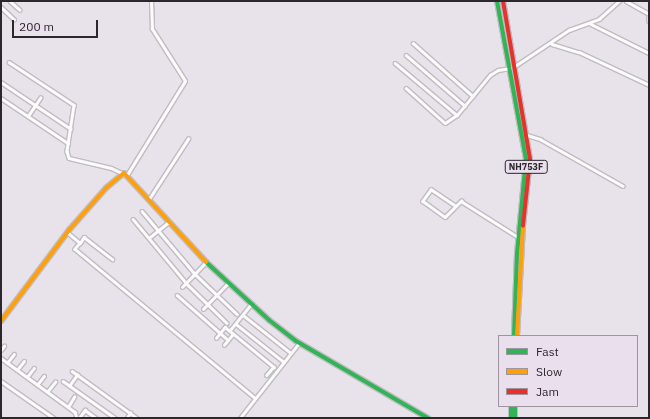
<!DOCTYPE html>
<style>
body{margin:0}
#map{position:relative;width:650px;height:419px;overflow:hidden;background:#e8e2ea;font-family:"IBM Plex Sans",sans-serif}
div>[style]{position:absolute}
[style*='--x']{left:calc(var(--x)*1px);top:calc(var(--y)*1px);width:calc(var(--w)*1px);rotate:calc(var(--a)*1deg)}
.roads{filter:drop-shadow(1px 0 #c0bcc2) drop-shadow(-1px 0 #c0bcc2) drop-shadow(0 1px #c0bcc2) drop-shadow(0 -1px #c0bcc2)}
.street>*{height:2.5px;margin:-1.25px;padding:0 1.25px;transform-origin:1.25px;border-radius:1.25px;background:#fcfbfc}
.fast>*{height:4px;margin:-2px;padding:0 2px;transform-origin:2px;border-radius:2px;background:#30b455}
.slow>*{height:4px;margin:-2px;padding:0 2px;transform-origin:2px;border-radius:2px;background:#ff9f0a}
.jam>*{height:4px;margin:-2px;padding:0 2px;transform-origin:2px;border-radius:2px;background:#e5322d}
span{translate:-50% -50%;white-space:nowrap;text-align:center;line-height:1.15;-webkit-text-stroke:3px #eadfed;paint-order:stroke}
.shield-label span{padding:1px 3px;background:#eadfed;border:1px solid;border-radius:3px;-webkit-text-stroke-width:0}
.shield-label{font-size:9px;color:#2b272c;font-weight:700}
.frame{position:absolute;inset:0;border:2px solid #2b272c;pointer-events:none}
.legend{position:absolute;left:498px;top:335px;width:140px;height:72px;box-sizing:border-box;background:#eadfed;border:1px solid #9e95a0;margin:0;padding:5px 7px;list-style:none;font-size:12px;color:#2b272c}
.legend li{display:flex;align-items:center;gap:8px;height:20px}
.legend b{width:20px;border:1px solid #9e95a0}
.scale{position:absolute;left:12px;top:20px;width:86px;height:18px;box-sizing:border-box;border:2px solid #2b272c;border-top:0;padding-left:5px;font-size:12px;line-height:14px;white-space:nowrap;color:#2b272c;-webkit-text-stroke:3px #eadfed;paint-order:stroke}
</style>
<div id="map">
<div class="roads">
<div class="street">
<div style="--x:10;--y:1;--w:13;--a:42"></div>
<div style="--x:626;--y:1;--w:26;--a:29"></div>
<div style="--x:1;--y:7;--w:18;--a:43"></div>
<div style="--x:649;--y:17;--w:4;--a:90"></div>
<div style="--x:589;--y:23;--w:67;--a:26.6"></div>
<div style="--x:413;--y:43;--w:80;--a:41.5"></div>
<div style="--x:552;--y:44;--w:28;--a:17"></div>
<div style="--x:579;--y:52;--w:77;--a:25.2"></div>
<div style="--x:406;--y:55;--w:78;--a:40.8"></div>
<div style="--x:9;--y:62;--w:78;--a:33.5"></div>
<div style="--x:74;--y:105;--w:47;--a:98.7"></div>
<div style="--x:67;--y:151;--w:7;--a:74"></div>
<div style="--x:69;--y:158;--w:43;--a:13.4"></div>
<div style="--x:111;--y:168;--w:12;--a:24"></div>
<div style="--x:395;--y:63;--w:81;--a:40"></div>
<div style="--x:515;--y:66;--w:65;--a:-33.7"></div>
<div style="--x:569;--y:30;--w:32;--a:-20"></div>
<div style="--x:599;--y:19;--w:27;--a:-42"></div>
<div style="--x:1;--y:82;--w:84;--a:33.9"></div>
<div style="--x:406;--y:88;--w:52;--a:41.9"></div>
<div style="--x:445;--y:123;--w:14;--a:-34"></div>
<div style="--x:457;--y:115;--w:52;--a:-50.5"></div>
<div style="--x:490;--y:75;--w:9;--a:-32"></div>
<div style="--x:498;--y:70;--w:12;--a:-9"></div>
<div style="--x:1;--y:98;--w:81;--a:33.9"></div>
<div style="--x:28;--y:116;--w:22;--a:-56"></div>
<div style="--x:527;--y:135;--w:14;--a:17"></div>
<div style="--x:540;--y:139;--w:95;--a:29.5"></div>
<div style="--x:127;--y:175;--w:110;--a:-58.3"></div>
<div style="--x:185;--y:81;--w:62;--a:-122.4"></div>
<div style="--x:152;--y:29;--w:28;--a:-92"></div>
<div style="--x:149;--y:199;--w:72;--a:-57"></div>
<div style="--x:455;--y:206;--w:29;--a:-146"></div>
<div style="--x:431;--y:190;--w:14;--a:126"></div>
<div style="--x:423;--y:201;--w:27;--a:36"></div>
<div style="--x:445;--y:217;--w:23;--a:-45"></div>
<div style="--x:461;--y:201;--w:67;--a:32.3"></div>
<div style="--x:142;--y:211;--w:82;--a:49.9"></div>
<div style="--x:195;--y:274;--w:58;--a:43.6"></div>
<div style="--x:133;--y:219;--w:86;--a:50.2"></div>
<div style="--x:188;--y:285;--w:54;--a:44.3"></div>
<div style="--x:67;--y:232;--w:17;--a:40"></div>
<div style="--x:80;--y:243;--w:8;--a:130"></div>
<div style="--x:75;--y:249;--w:232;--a:39.6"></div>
<div style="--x:149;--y:238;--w:26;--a:-39"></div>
<div style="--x:80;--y:243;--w:7;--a:-56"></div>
<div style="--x:84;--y:237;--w:36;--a:38"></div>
<div style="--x:182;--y:287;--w:35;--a:-46"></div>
<div style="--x:177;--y:295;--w:68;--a:41.4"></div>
<div style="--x:251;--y:305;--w:33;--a:129"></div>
<div style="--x:230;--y:331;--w:57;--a:39.3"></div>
<div style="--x:274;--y:367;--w:11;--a:131"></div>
<div style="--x:203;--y:309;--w:36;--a:-46"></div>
<div style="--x:243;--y:315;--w:61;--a:38.4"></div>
<div style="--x:236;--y:324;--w:61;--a:38.4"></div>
<div style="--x:216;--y:338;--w:14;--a:-51"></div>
<div style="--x:225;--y:327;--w:6;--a:39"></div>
<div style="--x:224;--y:345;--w:14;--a:-51"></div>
<div style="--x:1;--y:350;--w:5;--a:-53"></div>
<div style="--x:1;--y:358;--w:92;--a:36.1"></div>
<div style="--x:75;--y:412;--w:6;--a:72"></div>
<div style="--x:7;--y:363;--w:11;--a:-52"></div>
<div style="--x:17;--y:370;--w:11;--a:-52"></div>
<div style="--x:72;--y:371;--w:80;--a:35.9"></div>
<div style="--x:27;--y:377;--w:11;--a:-52"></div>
<div style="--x:1;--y:381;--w:65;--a:34.9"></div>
<div style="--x:63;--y:381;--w:64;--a:35.4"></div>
<div style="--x:37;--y:385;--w:11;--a:-52"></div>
<div style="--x:69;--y:386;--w:14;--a:-54"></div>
<div style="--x:47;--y:392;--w:13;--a:-51"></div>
<div style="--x:68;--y:407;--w:12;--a:-59"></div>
<div style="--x:79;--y:418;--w:10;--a:-53"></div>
<div style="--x:85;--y:410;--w:14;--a:36"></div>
<div style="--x:127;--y:418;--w:6;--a:-59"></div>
<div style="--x:240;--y:418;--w:95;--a:-51.8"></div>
</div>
<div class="fast">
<div style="--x:497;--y:1;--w:161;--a:79.6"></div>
<div style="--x:526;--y:159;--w:95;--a:95.4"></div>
<div style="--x:517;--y:254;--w:82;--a:92.1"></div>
<div style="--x:206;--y:262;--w:86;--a:42.6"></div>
<div style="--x:269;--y:320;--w:34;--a:38"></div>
<div style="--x:296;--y:341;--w:153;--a:30.3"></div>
<div style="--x:511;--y:406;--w:12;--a:90"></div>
<div style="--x:515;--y:406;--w:12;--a:90"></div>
</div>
<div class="slow">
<div style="--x:1;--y:321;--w:114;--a:-53.2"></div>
<div style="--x:69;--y:230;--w:56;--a:-48.6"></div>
<div style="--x:106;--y:188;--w:23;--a:-40"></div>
<div style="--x:124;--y:173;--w:121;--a:47.3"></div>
<div style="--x:517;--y:336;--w:110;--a:-86.9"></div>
</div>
<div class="jam">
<div style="--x:503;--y:1;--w:160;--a:80.3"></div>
<div style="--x:530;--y:159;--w:67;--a:96"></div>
</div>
</div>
<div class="shield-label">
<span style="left:526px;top:167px">NH753F</span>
</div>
<div class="frame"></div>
<ul class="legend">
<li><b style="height:5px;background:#30b455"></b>Fast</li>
<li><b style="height:5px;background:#ff9f0a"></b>Slow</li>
<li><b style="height:5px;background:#e5322d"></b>Jam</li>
</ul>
<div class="scale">200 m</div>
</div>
